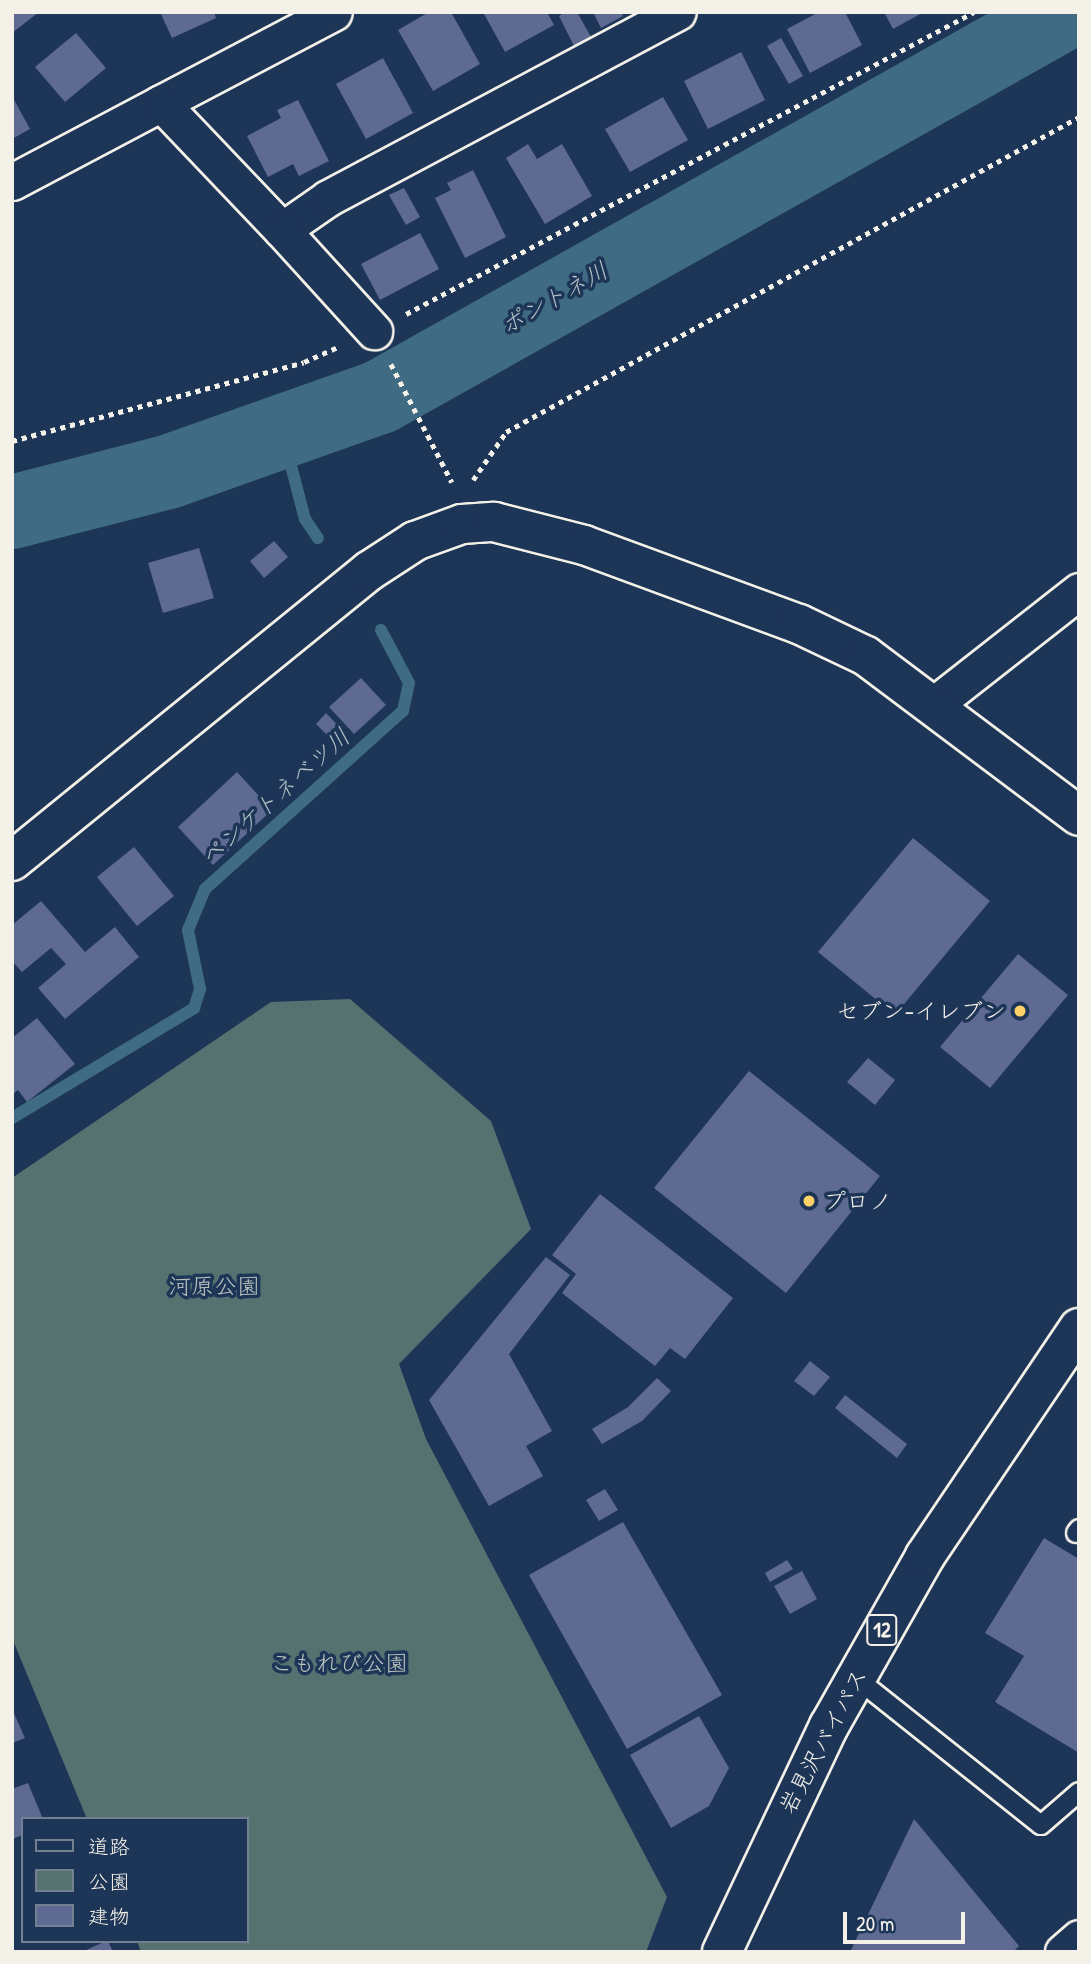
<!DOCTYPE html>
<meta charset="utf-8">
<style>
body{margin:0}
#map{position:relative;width:1091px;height:1964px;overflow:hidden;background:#1d3557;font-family:"Patrick Hand","Klee One",sans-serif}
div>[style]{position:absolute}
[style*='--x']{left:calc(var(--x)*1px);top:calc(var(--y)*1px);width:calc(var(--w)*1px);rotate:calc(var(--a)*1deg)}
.green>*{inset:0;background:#557270}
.stream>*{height:12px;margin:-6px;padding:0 6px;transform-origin:6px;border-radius:6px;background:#3f6c83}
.river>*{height:74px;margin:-37px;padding:0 37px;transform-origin:37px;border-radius:37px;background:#3f6c83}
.building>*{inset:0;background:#5e6a91}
.path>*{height:4.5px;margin-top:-2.25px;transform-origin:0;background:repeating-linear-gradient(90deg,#f4f1e8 0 5px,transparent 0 10px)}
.roads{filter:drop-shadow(2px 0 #f4f1e8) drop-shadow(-2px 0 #f4f1e8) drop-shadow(0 2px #f4f1e8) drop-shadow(0 -2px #f4f1e8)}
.service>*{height:18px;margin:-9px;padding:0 9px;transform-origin:9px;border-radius:9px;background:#1d3557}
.minor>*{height:35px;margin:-17.5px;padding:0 17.5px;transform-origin:17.5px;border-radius:17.5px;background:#1d3557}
.tertiary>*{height:38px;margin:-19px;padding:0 19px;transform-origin:19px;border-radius:19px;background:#1d3557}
.trunk>*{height:38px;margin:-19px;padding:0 19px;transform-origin:19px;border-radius:19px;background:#1d3557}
.dots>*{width:19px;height:19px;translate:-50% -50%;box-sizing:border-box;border:4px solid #1d3557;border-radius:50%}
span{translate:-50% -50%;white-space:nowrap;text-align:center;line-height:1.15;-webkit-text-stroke:7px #1d3557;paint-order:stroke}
.shield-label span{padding:2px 5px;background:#1d3557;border:2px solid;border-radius:5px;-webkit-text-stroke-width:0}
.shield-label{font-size:21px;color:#f4f1e8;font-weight:700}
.poi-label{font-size:23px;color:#f4f1e8}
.right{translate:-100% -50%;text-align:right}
.left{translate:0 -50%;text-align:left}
.park-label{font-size:23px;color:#bcc5be}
.street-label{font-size:23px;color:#f4f1e8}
.water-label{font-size:24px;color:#b5c2c5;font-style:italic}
.frame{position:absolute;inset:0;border:14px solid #f4f1e8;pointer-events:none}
.legend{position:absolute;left:21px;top:1817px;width:228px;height:126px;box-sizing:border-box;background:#1d3557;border:2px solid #738091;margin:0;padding:9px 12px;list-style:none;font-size:21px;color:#f4f1e8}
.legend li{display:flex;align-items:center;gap:14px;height:35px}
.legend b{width:35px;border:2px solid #738091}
.scale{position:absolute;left:843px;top:1912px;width:122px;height:32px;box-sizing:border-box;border:4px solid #f4f1e8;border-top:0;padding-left:9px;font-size:21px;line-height:24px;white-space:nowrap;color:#f4f1e8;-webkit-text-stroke:5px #1d3557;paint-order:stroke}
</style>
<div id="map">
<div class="green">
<div style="clip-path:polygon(350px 999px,491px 1121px,531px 1229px,399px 1364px,426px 1439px,667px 1897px,646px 1952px,141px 1952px,137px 1941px,247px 1941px,247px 1819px,87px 1819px,12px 1638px,12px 1178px,271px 1002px)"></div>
</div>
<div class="stream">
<div style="--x:282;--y:431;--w:91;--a:75.4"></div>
<div style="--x:305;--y:519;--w:23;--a:56"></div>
<div style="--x:12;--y:1118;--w:213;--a:-31.1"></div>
<div style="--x:194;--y:1008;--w:20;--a:-72"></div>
<div style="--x:200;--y:989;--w:60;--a:-101.5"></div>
<div style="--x:188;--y:930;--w:44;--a:-67.5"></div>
<div style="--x:205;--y:889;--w:266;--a:-42"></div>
<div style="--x:403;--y:711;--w:29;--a:-78"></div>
<div style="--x:409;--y:683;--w:60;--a:-117.8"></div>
</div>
<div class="river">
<div style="--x:12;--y:512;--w:161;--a:-14.4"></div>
<div style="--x:168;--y:472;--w:225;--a:-19.5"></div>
<div style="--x:380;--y:397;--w:787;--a:-29.3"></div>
</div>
<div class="building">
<div style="clip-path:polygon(12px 12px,39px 12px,12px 33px)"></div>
<div style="clip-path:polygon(160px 12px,214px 12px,216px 18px,172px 38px)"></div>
<div style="clip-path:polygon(429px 12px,451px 12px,480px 64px,433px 91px,398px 30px)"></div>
<div style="clip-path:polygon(483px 12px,547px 12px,554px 25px,505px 52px)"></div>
<div style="clip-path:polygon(565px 12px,577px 12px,591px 37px,574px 46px,559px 16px)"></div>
<div style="clip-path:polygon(593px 12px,621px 12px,623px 16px,601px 28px)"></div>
<div style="clip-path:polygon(819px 12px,845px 12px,862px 45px,810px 73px,787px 29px)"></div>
<div style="clip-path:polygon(884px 12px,924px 12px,893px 29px)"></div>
<div style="clip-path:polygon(76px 33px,106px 68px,65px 102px,35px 67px)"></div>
<div style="clip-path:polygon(781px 38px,803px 76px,789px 84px,767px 46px)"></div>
<div style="clip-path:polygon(741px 52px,765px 100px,708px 129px,684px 81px)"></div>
<div style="clip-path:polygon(383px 58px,413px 113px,366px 139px,336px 84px)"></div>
<div style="clip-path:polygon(12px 96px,30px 129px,12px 139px)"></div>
<div style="clip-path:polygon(663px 97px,688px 140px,630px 172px,605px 129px)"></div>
<div style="clip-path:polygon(298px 100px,329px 161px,299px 176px,293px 164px,268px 177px,247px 136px,281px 118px,277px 110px)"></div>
<div style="clip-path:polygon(528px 144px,537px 159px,562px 144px,592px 196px,545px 224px,506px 158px)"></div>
<div style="clip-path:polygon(473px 170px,506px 237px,465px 258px,435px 198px,451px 190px,447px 183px)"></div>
<div style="clip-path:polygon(404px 188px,420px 217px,406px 225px,389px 195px)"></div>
<div style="clip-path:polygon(420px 233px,439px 269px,380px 300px,361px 264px)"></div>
<div style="clip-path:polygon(274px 541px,288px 557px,264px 578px,250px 561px)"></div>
<div style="clip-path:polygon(199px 548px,214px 598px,163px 613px,148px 563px)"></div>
<div style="clip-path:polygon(361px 678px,386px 705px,354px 734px,329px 707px)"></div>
<div style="clip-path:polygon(326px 713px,345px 733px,335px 743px,316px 724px)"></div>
<div style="clip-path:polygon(237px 772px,272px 810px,213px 865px,178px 827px)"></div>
<div style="clip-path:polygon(913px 838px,990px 901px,895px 1015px,818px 952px)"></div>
<div style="clip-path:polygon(134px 847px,174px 896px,137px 926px,97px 877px)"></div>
<div style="clip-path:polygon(41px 901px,85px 952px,115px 927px,139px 957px,65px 1019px,38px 988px,66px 964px,51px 948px,22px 972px,12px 961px,12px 925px)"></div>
<div style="clip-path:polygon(1018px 954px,1068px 995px,990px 1088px,940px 1047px)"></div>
<div style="clip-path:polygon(37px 1018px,75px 1064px,27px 1102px,18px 1090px,12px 1095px,12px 1038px)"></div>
<div style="clip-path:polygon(868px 1058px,895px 1080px,875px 1105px,847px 1082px)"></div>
<div style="clip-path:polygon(749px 1071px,880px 1176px,786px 1293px,654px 1188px)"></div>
<div style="clip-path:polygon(600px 1194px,733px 1298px,685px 1359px,670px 1348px,655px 1366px,562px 1293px,576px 1274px,552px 1255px)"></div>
<div style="clip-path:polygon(546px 1257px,570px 1275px,509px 1354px,552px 1431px,526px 1446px,543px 1476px,489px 1506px,429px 1400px)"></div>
<div style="clip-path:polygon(810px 1361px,830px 1377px,814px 1396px,794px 1381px)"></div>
<div style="clip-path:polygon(657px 1378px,671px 1391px,642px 1421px,602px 1444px,592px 1429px,628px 1407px)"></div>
<div style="clip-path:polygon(845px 1395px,907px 1444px,897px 1458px,835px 1408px)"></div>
<div style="clip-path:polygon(605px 1489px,618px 1510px,599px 1521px,586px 1500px)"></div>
<div style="clip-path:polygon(623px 1522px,722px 1695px,627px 1749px,529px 1575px)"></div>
<div style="clip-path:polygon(1044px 1538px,1079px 1559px,1079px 1753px,995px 1702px,1024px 1656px,985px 1633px)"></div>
<div style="clip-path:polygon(787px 1560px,793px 1569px,770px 1582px,765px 1573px)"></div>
<div style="clip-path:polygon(802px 1571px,817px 1599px,790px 1614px,774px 1586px)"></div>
<div style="clip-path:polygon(12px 1709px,25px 1738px,12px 1743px)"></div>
<div style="clip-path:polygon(699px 1716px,729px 1768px,709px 1806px,671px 1828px,630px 1755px)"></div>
<div style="clip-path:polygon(28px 1783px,43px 1819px,23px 1819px,23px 1835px,12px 1839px,12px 1789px)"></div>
<div style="clip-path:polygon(914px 1819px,1019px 1946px,1013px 1952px,850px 1952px)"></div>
<div style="clip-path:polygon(108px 1941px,113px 1952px,82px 1952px,106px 1941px)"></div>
</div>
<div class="path">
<div style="--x:406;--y:314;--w:643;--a:-28"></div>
<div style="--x:391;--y:364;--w:133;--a:62.7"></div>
<div style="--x:12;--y:441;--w:302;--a:-15.1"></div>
<div style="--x:304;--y:362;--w:37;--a:-24"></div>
<div style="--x:473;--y:480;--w:58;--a:-55.5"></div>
<div style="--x:506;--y:432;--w:654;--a:-28.8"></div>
</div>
<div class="roads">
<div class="service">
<div style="--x:1076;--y:1533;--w:5;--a:-53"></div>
<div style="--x:856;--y:1678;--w:236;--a:38.5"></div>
<div style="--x:1041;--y:1825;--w:50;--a:-41"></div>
</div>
<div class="minor">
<div style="--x:161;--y:103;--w:195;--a:-27.7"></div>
<div style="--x:12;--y:182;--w:169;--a:-27.9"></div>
<div style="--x:161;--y:103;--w:175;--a:46.4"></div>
<div style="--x:282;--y:230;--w:56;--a:-34.8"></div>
<div style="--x:328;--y:198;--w:396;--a:-28"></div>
<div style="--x:282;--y:230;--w:137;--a:47.7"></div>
<div style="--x:935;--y:704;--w:183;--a:-38.1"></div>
<div style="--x:1063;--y:1952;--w:21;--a:-41"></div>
</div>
<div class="tertiary">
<div style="--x:12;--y:861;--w:460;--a:-39.1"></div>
<div style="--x:369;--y:571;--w:55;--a:-33.1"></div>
<div style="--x:415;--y:541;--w:50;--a:-19.9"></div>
<div style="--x:462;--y:524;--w:32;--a:-4"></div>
<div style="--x:494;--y:522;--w:93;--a:14.3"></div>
<div style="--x:584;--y:545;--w:229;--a:20.2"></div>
<div style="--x:799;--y:624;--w:74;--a:25.5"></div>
<div style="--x:866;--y:656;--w:266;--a:36.9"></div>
</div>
<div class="trunk">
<div style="--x:722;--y:1952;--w:250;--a:-64.7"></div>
<div style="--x:829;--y:1726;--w:195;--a:-60.5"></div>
<div style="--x:925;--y:1556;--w:275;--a:-56"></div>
</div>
</div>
<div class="dots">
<div style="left:1020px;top:1011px;background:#ffd166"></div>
<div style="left:809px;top:1201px;background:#ffd166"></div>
</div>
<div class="shield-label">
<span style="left:882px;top:1630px">12</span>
</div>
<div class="poi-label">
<span class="right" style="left:1006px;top:1011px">セブン-イレブン</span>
<span class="left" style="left:823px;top:1201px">プロノ</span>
</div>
<div class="park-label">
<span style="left:214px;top:1286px">河原公園</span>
<span style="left:339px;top:1663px">こもれび公園</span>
</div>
<div class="street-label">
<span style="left:823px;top:1741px;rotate:-62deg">岩見沢バイパス</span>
</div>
<div class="water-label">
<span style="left:554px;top:298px;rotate:-30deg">ポントネ川</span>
<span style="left:275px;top:797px;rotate:-42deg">ペンケトネベツ川</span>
</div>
<div class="frame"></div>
<ul class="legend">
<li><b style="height:9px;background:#1d3557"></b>道路</li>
<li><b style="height:19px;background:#557270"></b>公園</li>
<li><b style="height:19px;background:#5e6a91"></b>建物</li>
</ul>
<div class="scale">20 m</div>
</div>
